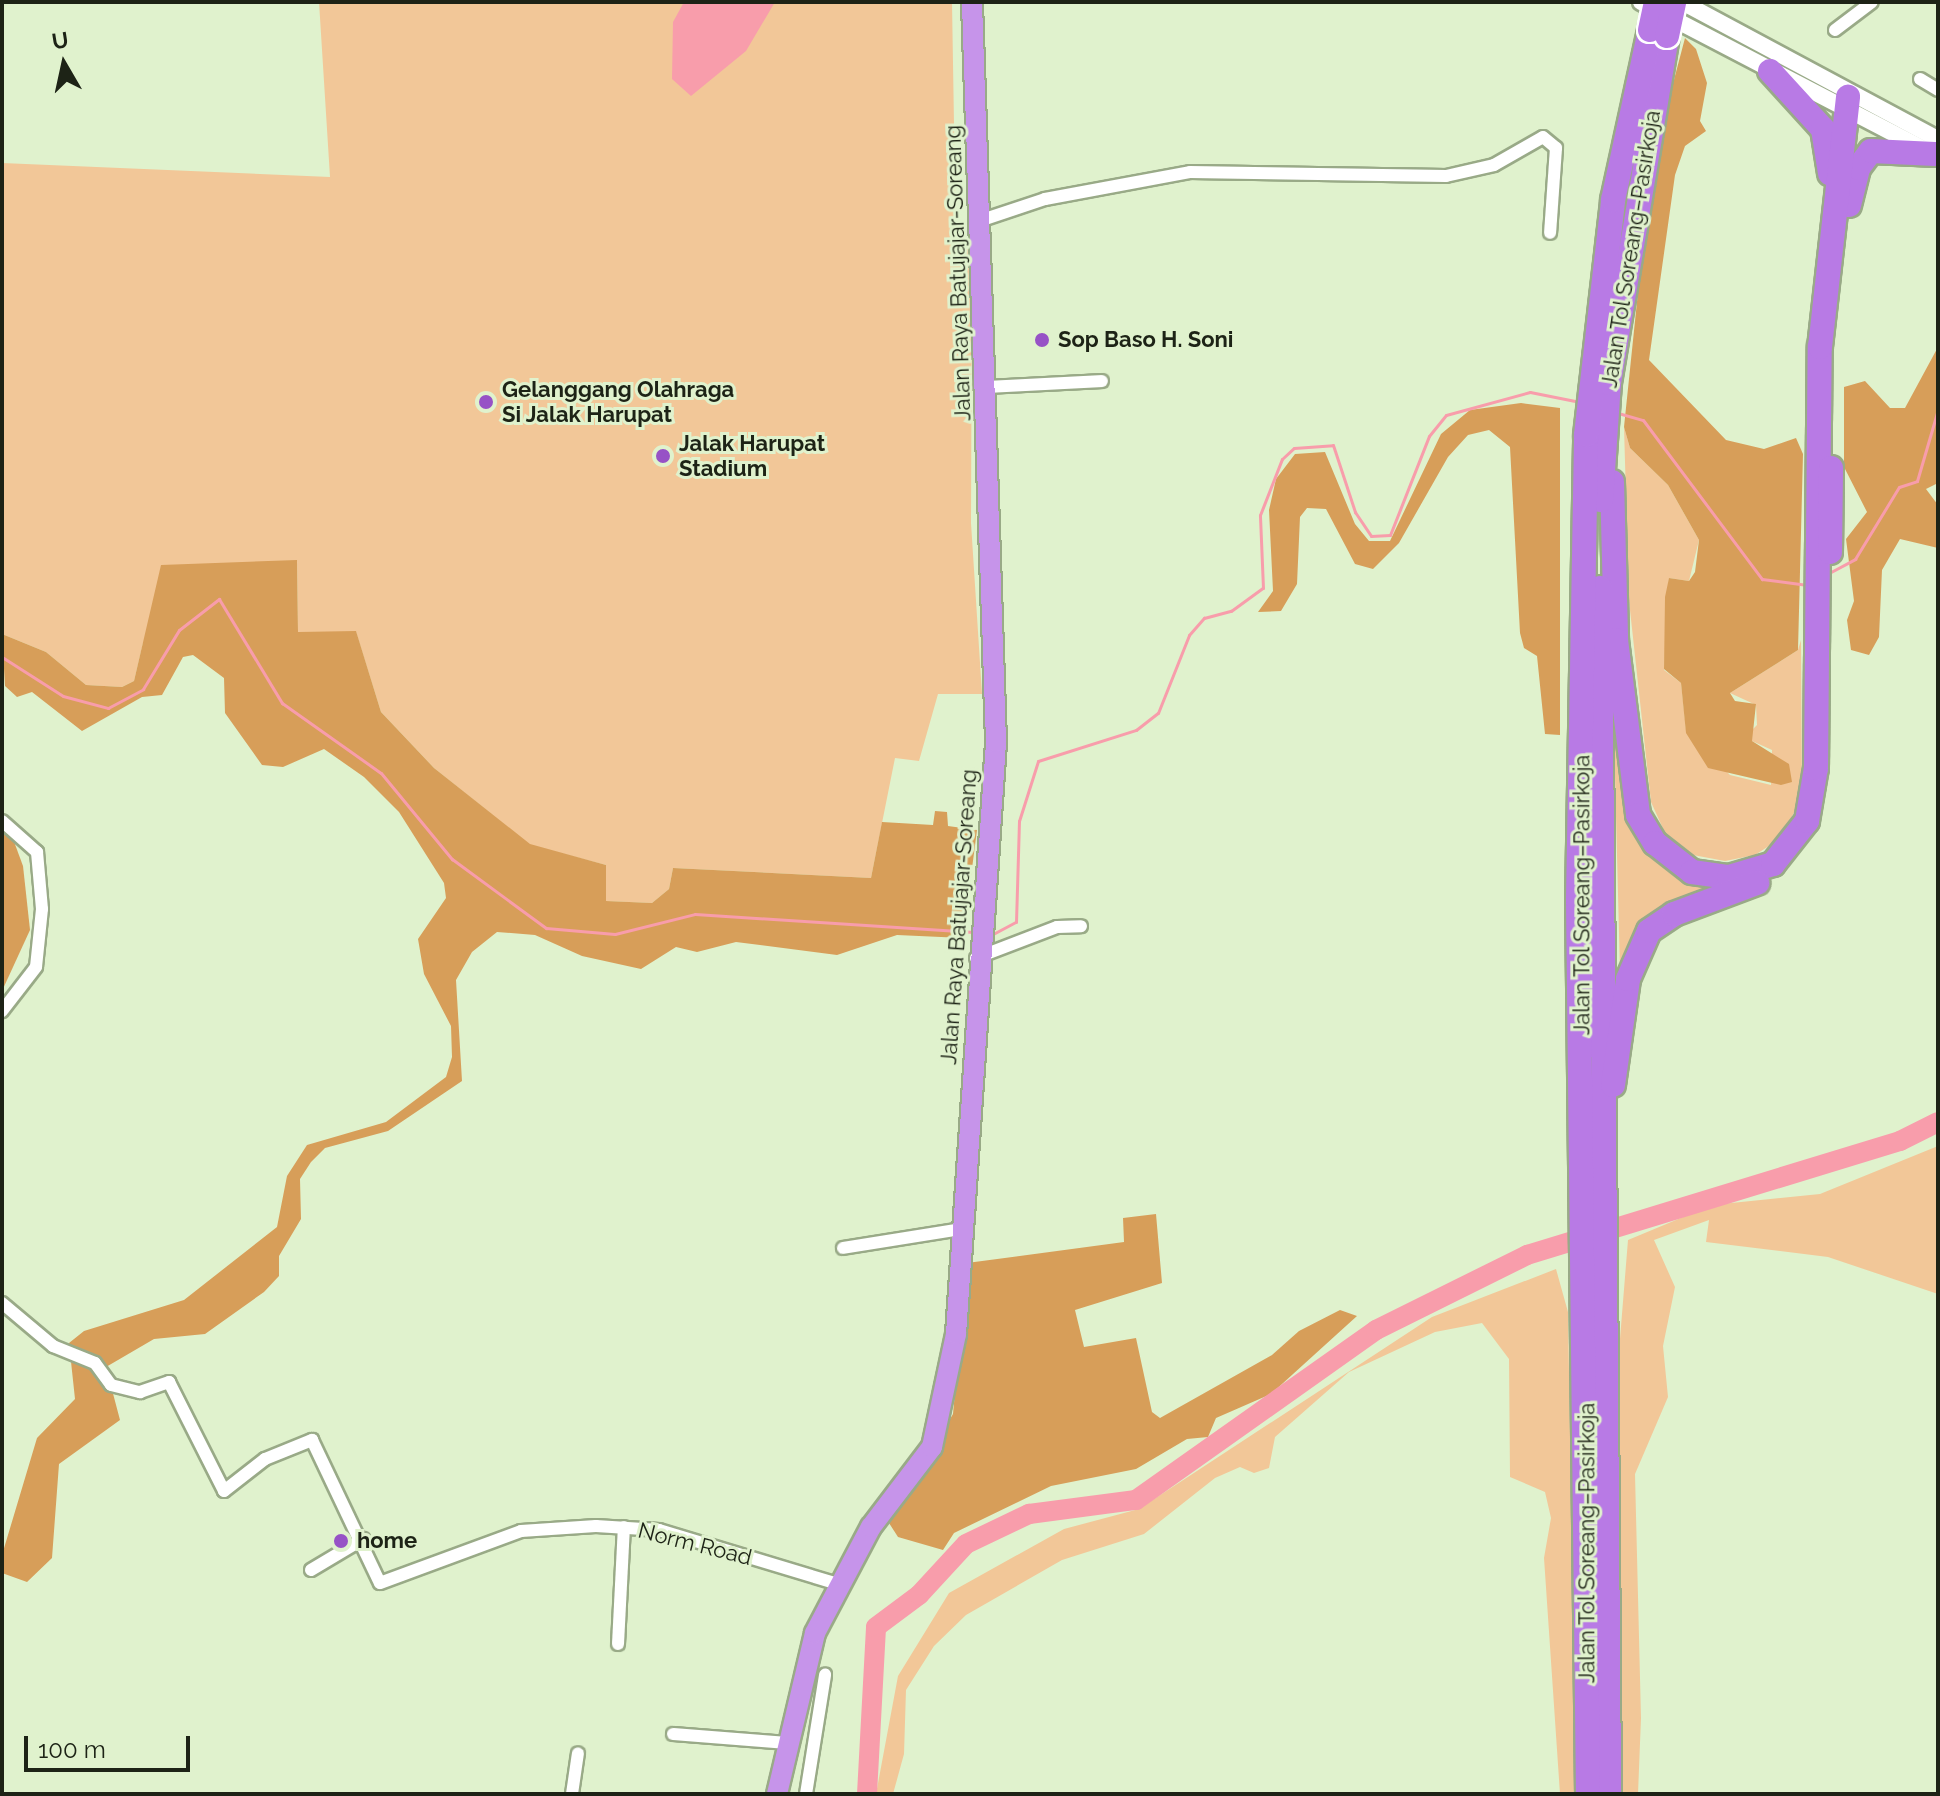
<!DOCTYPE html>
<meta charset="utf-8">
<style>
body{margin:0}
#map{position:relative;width:1940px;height:1796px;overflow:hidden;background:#e0f2cd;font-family:Raleway,sans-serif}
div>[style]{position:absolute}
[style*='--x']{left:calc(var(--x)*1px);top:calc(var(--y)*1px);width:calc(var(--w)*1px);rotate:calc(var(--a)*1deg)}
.green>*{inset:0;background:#f2c798}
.forest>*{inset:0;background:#d79e59}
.water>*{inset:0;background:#f89dab}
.stream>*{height:3px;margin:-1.5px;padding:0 1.5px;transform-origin:1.5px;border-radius:1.5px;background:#f89dab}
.river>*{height:20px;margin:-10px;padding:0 10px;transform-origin:10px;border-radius:10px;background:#f89dab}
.roads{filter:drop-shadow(2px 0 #99aa87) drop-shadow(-2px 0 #99aa87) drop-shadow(0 2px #99aa87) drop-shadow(0 -2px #99aa87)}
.minor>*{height:12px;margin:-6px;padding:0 6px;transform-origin:6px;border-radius:6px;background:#fff}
.tertiary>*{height:16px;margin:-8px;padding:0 8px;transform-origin:8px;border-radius:8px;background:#fff}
.trunk>*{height:20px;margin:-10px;padding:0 10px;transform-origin:10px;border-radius:10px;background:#c694ea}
.motorway>*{height:24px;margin:-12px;padding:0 12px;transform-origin:12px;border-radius:12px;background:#b87ae5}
.bridges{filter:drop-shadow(2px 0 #fff) drop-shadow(-2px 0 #fff) drop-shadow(0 2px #fff) drop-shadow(0 -2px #fff)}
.motorway-bridge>*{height:24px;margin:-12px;padding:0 12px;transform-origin:12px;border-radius:12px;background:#b87ae5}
.dots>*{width:22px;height:22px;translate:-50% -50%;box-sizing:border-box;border:4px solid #e0f2cd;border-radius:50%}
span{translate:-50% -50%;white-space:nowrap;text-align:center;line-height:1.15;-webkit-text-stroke:6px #e0f2cd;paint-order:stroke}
.street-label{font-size:22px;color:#1d2316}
.poi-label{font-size:22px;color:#1d2316;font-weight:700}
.left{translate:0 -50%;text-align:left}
.frame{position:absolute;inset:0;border:4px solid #1d2316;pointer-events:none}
.north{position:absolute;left:24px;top:24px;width:80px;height:80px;-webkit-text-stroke:6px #e0f2cd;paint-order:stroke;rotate:351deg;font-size:22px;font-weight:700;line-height:32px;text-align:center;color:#1d2316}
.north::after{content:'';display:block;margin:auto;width:28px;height:36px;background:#1d2316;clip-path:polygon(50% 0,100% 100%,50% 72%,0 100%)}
.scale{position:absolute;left:24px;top:1736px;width:166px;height:36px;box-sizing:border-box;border:4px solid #1d2316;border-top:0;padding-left:10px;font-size:24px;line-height:28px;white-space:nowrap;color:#1d2316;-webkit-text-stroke:6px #e0f2cd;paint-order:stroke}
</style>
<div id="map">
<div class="green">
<div style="clip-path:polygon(319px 2px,952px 2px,956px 246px,972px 250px,971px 523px,982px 694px,938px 694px,919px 761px,895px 758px,871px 878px,673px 868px,669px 889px,652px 903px,605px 901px,606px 865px,530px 845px,434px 768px,381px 712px,356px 632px,298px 632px,297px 560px,143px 643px,134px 681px,122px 687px,86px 685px,46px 652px,2px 634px,2px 163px,330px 177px)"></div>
<div style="clip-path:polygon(1624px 427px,1630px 448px,1668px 485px,1699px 540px,1689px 581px,1669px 578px,1664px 670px,1681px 683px,1686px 729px,1730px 775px,1771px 785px,1772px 750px,1752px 741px,1750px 732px,1757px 725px,1756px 705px,1730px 693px,1798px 650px,1801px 640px,1802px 797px,1781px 838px,1755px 855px,1725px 861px,1693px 855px,1665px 833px,1651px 802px,1629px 601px)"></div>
<div style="clip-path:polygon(1613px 698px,1625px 799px,1648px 850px,1695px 882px,1717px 883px,1620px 972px)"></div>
<div style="clip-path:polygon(1938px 1146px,1938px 1294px,1828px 1257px,1706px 1242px,1709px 1220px,1654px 1240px,1675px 1287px,1663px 1346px,1668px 1397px,1635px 1474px,1641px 1718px,1638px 1794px,1622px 1794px,1616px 1388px,1628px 1240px,1712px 1205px,1820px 1194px)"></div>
<div style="clip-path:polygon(1556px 1269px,1568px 1312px,1576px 1794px,1560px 1794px,1544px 1558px,1551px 1518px,1545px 1492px,1510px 1477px,1509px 1359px,1482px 1323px,1435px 1332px,1349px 1372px,1275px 1437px,1269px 1468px,1254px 1473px,1240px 1467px,1215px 1478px,1144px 1534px,1062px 1560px,966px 1615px,934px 1646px,906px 1690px,904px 1754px,893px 1794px,876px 1794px,898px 1676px,949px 1593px,1064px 1529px,1139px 1509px,1432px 1317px)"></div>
</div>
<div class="forest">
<div style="clip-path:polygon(1685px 38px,1696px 49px,1707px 83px,1700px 121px,1706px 131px,1685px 146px,1675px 175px,1649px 360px,1726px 440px,1764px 449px,1796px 438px,1803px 454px,1798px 650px,1730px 693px,1735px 701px,1756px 704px,1752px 741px,1789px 764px,1792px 782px,1781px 785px,1708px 768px,1686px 733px,1681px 683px,1664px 669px,1665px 597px,1669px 578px,1689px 581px,1695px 572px,1699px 540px,1668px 485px,1630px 448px,1624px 427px,1651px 167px)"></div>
<div style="clip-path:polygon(1938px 347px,1938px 483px,1926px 489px,1938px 505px,1938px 548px,1900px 539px,1882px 570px,1879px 637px,1869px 655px,1851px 650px,1847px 620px,1854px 601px,1846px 539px,1867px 512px,1844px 467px,1844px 387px,1865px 381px,1890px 408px,1905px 408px)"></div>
<div style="clip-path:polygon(1521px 403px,1560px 408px,1560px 735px,1545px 734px,1537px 656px,1524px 648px,1520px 633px,1510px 447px,1489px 430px,1468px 435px,1448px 457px,1399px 543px,1373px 569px,1355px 564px,1326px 509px,1307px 508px,1300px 517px,1297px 584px,1281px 611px,1258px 612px,1273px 591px,1269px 510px,1276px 479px,1295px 454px,1325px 452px,1355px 524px,1369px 541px,1390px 541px,1441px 434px,1470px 410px)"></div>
<div style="clip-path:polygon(297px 560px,298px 632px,356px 631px,381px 712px,434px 768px,530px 844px,606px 865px,606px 901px,652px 903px,669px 889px,673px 868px,871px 878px,882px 822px,933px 825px,935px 811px,947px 812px,948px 826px,977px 830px,963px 938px,897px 935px,837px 955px,736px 942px,697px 952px,676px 947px,641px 969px,582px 956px,535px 935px,497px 932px,472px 952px,456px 980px,462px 1081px,388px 1131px,325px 1148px,311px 1162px,300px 1179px,301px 1219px,279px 1256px,279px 1276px,264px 1292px,205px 1334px,154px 1339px,106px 1367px,120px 1420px,59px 1464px,52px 1558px,27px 1582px,2px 1573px,2px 1555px,37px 1438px,75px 1399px,69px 1343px,84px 1331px,184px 1300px,277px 1227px,287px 1176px,307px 1145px,386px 1122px,446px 1077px,452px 1057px,451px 1026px,424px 974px,418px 939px,446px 898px,444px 883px,399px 812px,364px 777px,324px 749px,283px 767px,262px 765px,225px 713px,224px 678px,193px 655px,183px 657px,162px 695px,142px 697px,82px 731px,32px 692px,17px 697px,5px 686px,2px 634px,46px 652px,86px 685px,122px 687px,134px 681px,161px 565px)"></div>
<div style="clip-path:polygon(2px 809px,23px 866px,30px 930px,2px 991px)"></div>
<div style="clip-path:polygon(1156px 1214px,1162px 1283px,1075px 1310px,1084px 1347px,1136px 1338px,1152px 1412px,1160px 1418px,1272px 1355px,1299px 1331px,1340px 1310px,1357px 1316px,1271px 1394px,1216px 1418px,1208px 1437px,1187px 1439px,1136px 1469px,1051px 1486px,954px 1533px,943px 1550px,898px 1537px,889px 1523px,953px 1414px,967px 1263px,1124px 1242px,1123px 1218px)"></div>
</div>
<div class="water">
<div style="clip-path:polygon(684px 2px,775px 2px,746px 51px,691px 96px,672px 79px,673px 22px)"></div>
</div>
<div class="stream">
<div style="--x:1618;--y:413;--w:26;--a:16"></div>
<div style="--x:1643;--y:420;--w:199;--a:53.2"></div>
<div style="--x:1762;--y:579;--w:46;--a:7.4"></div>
<div style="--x:1829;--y:573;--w:30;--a:-28"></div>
<div style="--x:1855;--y:559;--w:84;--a:-58.6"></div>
<div style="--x:1899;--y:487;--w:19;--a:-18"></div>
<div style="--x:1917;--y:481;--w:75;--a:-73.7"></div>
<div style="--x:2;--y:657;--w:72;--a:32.6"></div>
<div style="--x:63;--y:696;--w:47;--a:14.9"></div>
<div style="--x:108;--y:708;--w:40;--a:-28"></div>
<div style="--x:143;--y:689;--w:69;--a:-58.6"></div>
<div style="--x:179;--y:630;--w:51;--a:-37.8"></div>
<div style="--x:219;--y:599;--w:122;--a:58.8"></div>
<div style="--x:282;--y:703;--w:121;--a:35.3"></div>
<div style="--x:381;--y:773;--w:112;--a:50.5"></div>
<div style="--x:452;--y:859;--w:117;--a:36.3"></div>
<div style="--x:546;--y:928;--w:69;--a:5"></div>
<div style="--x:615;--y:934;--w:82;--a:-14"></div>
<div style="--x:695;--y:914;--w:283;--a:3.7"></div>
<div style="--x:993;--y:934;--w:26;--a:-28"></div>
<div style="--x:1016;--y:922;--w:101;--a:-88.3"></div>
<div style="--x:1019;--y:821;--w:63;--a:-72.4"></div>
<div style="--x:1038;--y:761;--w:103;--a:-17.6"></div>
<div style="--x:1136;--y:730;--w:28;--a:-38"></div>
<div style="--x:1158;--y:713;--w:84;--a:-68.3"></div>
<div style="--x:1189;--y:635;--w:23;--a:-49"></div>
<div style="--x:1204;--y:618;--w:28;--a:-15"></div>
<div style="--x:1231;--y:611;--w:39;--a:-36"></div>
<div style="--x:1263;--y:588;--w:73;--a:-92.4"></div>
<div style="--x:1260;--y:515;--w:60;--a:-68.6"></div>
<div style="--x:1282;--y:459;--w:16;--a:-43"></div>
<div style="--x:1294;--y:448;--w:39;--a:-4"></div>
<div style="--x:1333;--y:445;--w:71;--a:71.8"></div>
<div style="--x:1355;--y:512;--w:29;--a:56"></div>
<div style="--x:1371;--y:536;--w:19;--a:-3"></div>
<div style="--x:1390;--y:535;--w:106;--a:-68.5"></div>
<div style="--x:1429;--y:436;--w:27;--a:-51"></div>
<div style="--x:1446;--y:415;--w:87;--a:-15.3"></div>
<div style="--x:1530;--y:392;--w:51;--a:11.3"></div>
</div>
<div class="river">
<div style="--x:867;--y:1794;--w:167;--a:-86.9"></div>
<div style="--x:876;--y:1627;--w:54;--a:-36.7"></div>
<div style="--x:919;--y:1595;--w:69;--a:-47.3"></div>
<div style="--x:966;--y:1544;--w:70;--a:-25.5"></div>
<div style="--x:1029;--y:1514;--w:108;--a:-7.5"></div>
<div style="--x:1136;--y:1500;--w:294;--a:-35.3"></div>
<div style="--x:1376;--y:1330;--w:169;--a:-26.4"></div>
<div style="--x:1527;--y:1255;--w:390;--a:-17"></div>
<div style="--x:1900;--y:1141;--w:42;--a:-26.6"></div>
</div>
<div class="roads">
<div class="minor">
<div style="--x:1835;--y:30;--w:46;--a:-37.1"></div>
<div style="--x:1920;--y:79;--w:21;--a:31"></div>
<div style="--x:979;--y:221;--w:70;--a:-18.4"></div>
<div style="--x:1045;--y:199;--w:147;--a:-10.5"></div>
<div style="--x:1190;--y:172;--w:256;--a:0.9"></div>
<div style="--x:1446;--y:176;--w:49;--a:-12.9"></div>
<div style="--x:1494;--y:165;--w:56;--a:-29.7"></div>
<div style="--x:1543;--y:137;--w:17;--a:40"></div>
<div style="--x:1556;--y:148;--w:85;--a:94"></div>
<div style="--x:988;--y:387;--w:114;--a:-3"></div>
<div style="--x:2;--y:821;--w:47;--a:41.5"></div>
<div style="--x:37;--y:852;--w:57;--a:85"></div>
<div style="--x:42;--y:909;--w:58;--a:95.9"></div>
<div style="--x:36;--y:967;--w:56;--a:127.7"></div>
<div style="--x:976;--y:958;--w:87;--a:-20.9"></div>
<div style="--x:1057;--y:927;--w:24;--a:-2"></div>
<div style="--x:843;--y:1248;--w:121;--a:-9.1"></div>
<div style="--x:2;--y:1303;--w:67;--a:40.1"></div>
<div style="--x:53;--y:1346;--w:45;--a:22"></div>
<div style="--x:95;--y:1363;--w:27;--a:54"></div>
<div style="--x:111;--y:1385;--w:30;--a:14"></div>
<div style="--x:140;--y:1392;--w:31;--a:-19"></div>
<div style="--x:169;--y:1382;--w:122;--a:63.2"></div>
<div style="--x:224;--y:1491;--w:52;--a:-38"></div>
<div style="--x:265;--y:1459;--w:51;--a:-22"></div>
<div style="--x:312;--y:1440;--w:158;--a:64.6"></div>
<div style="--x:380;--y:1583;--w:150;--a:-20.2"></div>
<div style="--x:521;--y:1531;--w:75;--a:-3.8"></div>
<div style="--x:596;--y:1526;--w:63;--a:3.6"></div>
<div style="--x:659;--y:1530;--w:187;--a:16.8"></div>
<div style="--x:311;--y:1570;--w:61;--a:-30.8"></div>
<div style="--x:618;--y:1644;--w:117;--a:-87.1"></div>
<div style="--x:673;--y:1734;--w:115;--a:4.5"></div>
<div style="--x:572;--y:1794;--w:41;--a:-81.7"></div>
<div style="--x:806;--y:1794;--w:121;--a:-80.9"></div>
</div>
<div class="tertiary">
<div style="--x:1641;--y:2;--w:318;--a:27.5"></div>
<div style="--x:1682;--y:2;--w:290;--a:28.2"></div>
</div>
<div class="trunk">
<div style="--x:777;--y:1794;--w:165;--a:-76.7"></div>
<div style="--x:815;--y:1633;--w:120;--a:-62.2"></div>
<div style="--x:871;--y:1527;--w:101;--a:-52.7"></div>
<div style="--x:932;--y:1447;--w:116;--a:-78"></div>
<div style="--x:956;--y:1334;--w:593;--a:-86.13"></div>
<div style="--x:996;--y:742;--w:740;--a:-91.86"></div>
</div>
<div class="motorway">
<div style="--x:1770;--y:71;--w:79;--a:47.6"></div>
<div style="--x:1823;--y:129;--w:45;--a:81"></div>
<div style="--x:1849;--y:205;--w:38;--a:-76"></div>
<div style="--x:1858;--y:168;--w:21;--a:-53"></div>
<div style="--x:1871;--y:151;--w:64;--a:2.7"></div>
<div style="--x:1612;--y:482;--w:158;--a:88.5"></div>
<div style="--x:1616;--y:640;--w:176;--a:82.8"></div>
<div style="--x:1638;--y:815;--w:33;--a:59"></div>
<div style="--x:1655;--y:843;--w:47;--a:38.1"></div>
<div style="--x:1692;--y:872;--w:37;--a:8"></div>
<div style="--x:1729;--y:877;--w:46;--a:-16.5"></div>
<div style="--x:1773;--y:864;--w:55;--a:-51.7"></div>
<div style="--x:1807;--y:821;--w:54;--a:-80.4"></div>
<div style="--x:1816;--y:768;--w:421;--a:-89.5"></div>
<div style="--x:1820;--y:347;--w:252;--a:-83.6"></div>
<div style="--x:1601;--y:500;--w:117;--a:-86.1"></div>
<div style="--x:1609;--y:383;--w:352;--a:-80.5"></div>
<div style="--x:1830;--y:552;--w:84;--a:-89.3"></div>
<div style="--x:1600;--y:588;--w:1206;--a:89.57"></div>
<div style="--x:1613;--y:1085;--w:107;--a:-81.9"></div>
<div style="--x:1628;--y:979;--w:52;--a:-66.4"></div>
<div style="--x:1649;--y:931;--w:30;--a:-34"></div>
<div style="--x:1674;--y:914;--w:89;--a:-20.5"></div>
<div style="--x:1588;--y:1794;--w:894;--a:-90.64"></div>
<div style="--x:1578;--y:900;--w:465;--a:-89"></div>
<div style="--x:1586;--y:435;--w:237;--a:-83.4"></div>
<div style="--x:1613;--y:200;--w:174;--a:-77.7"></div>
</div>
</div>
<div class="bridges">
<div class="motorway-bridge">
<div style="--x:1650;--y:30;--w:29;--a:-78"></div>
<div style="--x:1667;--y:36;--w:35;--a:-78"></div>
</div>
</div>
<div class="dots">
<div style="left:1042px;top:340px;background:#9752c6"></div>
<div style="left:486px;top:402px;background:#9752c6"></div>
<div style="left:663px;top:456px;background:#9752c6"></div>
<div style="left:341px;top:1541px;background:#9752c6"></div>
</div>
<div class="street-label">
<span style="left:1631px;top:249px;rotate:-81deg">Jalan Tol Soreang–Pasirkoja</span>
<span style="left:958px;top:273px;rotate:-92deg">Jalan Raya Batujajar-Soreang</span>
<span style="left:1582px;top:895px;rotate:-90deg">Jalan Tol Soreang–Pasirkoja</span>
<span style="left:959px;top:917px;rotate:-86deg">Jalan Raya Batujajar-Soreang</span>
<span style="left:1587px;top:1543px;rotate:-90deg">Jalan Tol Soreang–Pasirkoja</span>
<span style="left:695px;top:1544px;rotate:14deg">Norm Road</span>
</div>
<div class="poi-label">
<span class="left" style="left:1058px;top:340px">Sop Baso H. Soni</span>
<span class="left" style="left:502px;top:402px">Gelanggang Olahraga<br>Si Jalak Harupat</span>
<span class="left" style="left:679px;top:456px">Jalak Harupat<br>Stadium</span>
<span class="left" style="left:357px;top:1541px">home</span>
</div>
<div class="frame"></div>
<div class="north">U</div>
<div class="scale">100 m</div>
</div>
